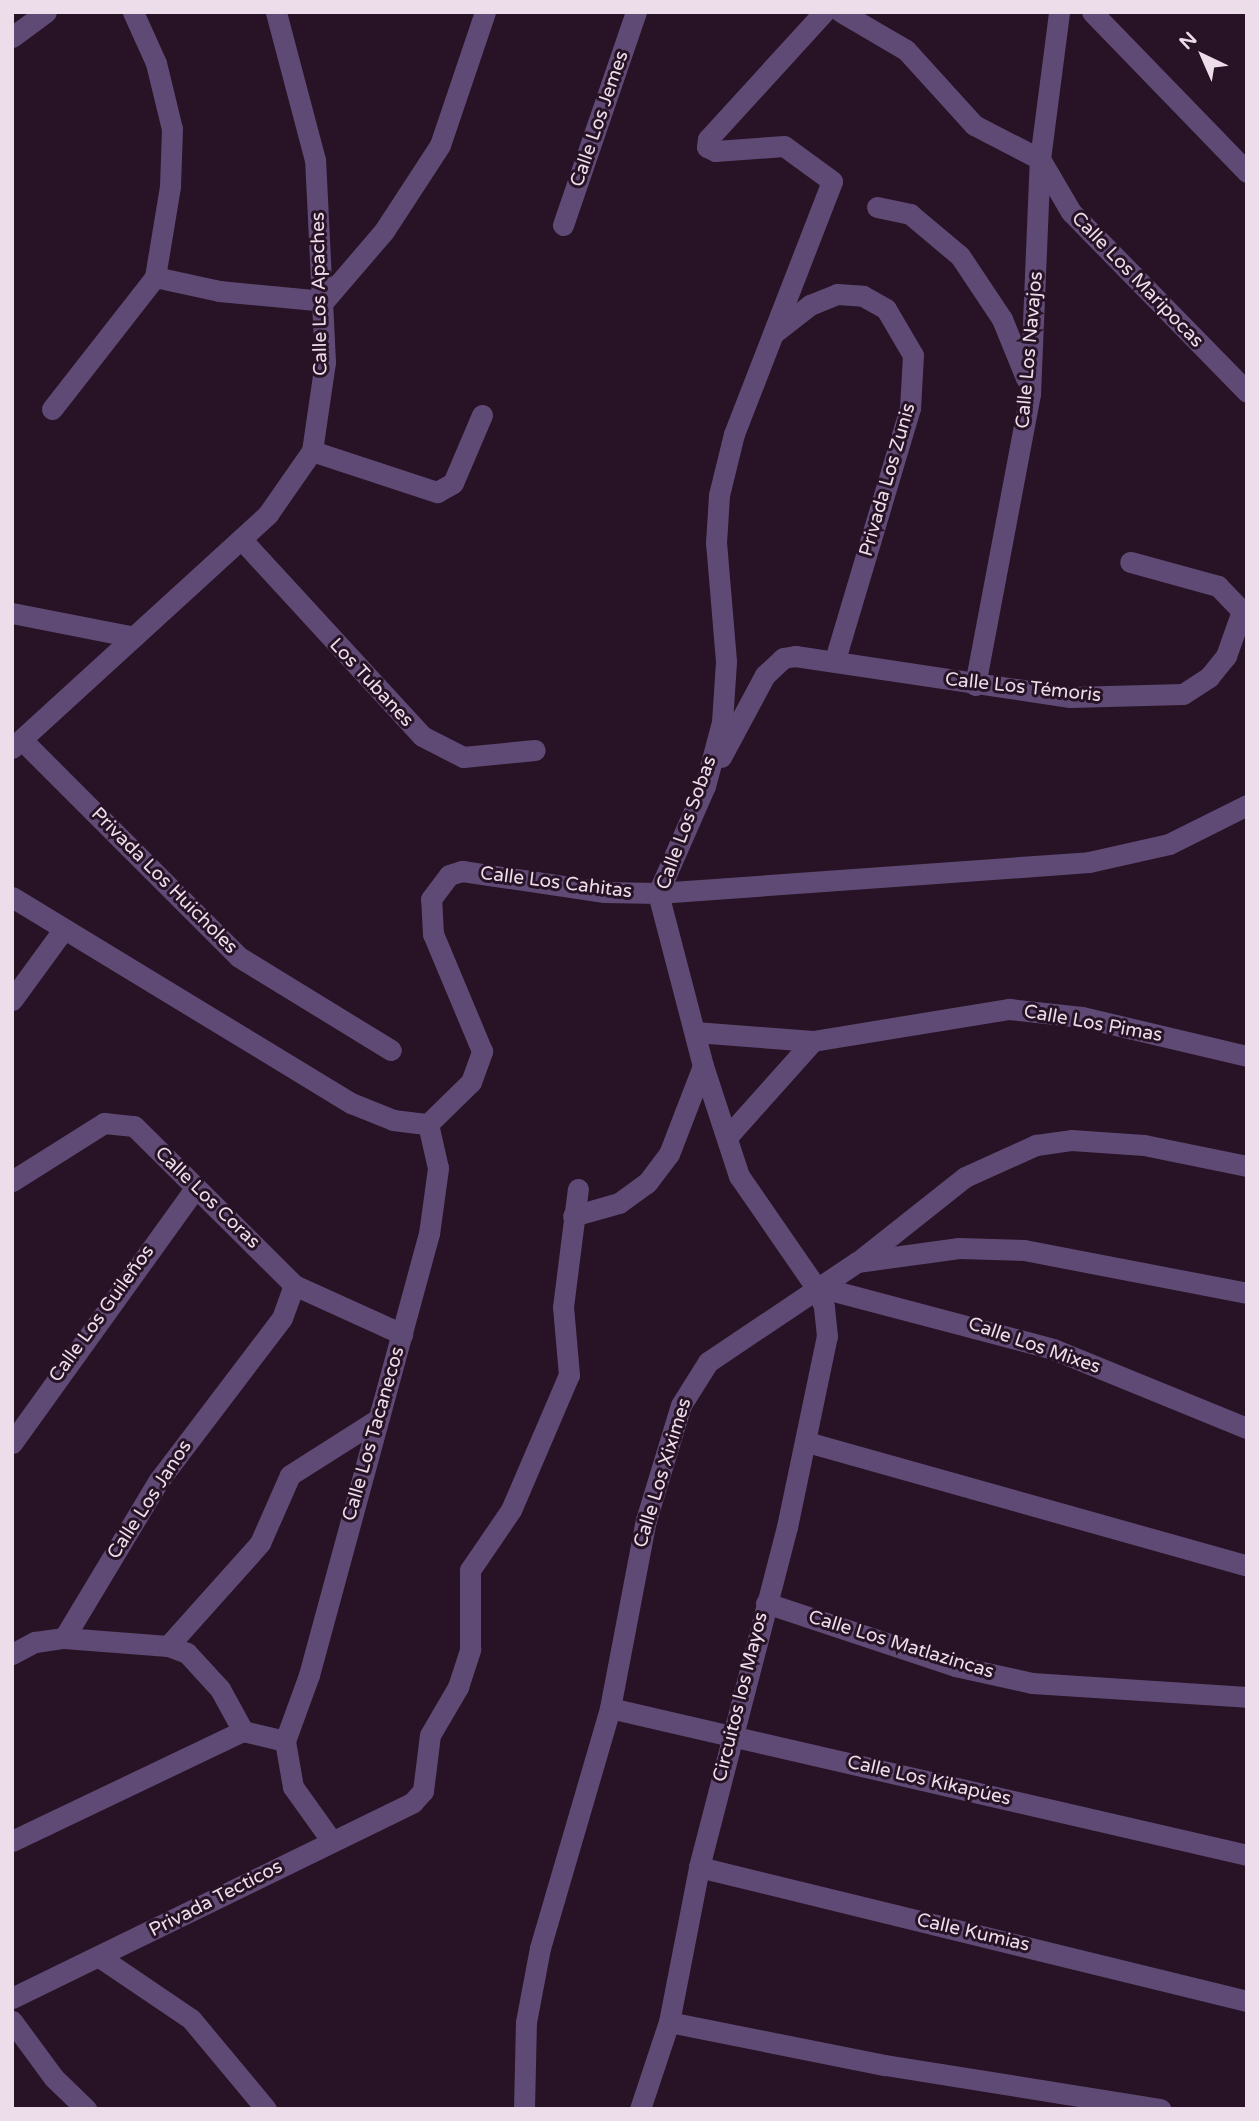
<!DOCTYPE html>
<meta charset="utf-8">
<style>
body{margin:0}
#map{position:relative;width:1259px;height:2121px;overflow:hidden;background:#281225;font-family:"Varela Round",sans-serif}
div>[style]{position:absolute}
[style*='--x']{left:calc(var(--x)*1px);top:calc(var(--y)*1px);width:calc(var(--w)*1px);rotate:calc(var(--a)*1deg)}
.minor>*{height:21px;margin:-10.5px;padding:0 10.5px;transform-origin:10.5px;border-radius:10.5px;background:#5e4a74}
span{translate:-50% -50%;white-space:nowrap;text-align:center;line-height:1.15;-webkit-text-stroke:6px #281225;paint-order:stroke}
.street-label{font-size:19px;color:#edddea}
.frame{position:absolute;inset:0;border:14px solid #edddea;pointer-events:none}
.north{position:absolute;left:1168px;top:21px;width:70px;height:70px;-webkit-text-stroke:5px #281225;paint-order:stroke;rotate:316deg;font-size:19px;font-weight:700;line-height:28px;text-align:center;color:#edddea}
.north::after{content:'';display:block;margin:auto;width:24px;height:32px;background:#edddea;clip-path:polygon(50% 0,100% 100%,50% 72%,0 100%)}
</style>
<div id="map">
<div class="minor">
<div style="--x:841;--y:12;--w:75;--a:30.3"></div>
<div style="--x:906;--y:50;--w:101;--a:47.8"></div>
<div style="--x:974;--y:125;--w:74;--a:27.3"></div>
<div style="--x:1040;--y:159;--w:61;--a:59.7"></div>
<div style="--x:1071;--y:212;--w:252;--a:45.6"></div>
<div style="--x:1092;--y:12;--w:223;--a:45.9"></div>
<div style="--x:12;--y:37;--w:42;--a:-36.3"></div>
<div style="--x:877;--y:207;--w:34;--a:12"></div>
<div style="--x:910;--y:214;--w:65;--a:40"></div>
<div style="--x:960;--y:256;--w:76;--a:56.3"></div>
<div style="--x:1002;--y:319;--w:64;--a:67.9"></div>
<div style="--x:563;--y:225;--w:225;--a:-71.1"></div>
<div style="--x:155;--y:277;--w:66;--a:12.3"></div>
<div style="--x:219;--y:291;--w:105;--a:5.4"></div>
<div style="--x:324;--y:301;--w:92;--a:-49.4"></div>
<div style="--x:384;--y:231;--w:103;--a:-56.9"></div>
<div style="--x:440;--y:145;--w:140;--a:-71.3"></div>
<div style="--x:774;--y:333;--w:46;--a:-37.9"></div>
<div style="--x:810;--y:305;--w:29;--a:-22"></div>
<div style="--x:837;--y:294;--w:26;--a:4"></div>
<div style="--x:863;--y:296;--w:26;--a:29"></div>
<div style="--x:886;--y:309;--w:53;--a:59.6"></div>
<div style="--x:913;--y:355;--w:53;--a:93.2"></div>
<div style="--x:910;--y:408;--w:263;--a:106.6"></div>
<div style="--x:52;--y:409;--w:167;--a:-52"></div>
<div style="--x:155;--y:277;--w:92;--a:-80.6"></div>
<div style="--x:170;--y:186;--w:57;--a:-88"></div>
<div style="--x:172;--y:129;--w:68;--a:-103.6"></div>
<div style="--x:156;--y:63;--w:56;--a:-114.3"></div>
<div style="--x:312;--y:451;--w:132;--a:18.2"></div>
<div style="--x:437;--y:492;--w:18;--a:-29"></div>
<div style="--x:453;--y:483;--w:74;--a:-66.9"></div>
<div style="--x:242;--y:540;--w:266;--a:47.4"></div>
<div style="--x:422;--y:736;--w:46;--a:27.1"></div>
<div style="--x:463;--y:757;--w:72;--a:-5.6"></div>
<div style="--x:12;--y:613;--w:124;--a:11.1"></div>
<div style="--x:975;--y:685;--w:296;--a:-79.3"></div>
<div style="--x:1030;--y:394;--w:235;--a:-87.6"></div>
<div style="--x:1040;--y:159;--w:148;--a:-82.6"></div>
<div style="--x:22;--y:740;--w:307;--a:45"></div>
<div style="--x:239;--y:957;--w:178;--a:31.5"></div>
<div style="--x:12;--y:748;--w:347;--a:-42.4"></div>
<div style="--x:268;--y:514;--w:77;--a:-55.1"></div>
<div style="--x:312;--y:451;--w:90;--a:-81.7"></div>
<div style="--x:325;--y:362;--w:202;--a:-92.8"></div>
<div style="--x:315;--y:160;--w:153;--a:-104.8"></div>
<div style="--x:721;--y:757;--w:93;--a:-61.8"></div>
<div style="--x:765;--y:675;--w:25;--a:-43"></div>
<div style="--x:783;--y:658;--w:12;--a:-9"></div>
<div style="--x:795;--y:656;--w:278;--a:8.5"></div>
<div style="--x:1070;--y:697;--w:113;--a:-1.5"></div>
<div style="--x:1183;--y:694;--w:31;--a:-33"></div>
<div style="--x:1209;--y:677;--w:27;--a:-51"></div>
<div style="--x:1226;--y:656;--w:48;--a:-70.4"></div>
<div style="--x:1242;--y:611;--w:35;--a:-134"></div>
<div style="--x:1218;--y:586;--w:91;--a:-164.7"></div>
<div style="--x:12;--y:897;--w:397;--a:31.3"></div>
<div style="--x:351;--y:1103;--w:45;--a:22"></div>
<div style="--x:393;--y:1120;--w:35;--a:7"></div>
<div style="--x:428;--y:1124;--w:60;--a:-44.3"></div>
<div style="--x:471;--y:1082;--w:33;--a:-70"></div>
<div style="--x:482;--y:1051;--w:127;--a:-112.7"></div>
<div style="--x:433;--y:934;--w:35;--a:-93"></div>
<div style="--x:431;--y:899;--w:30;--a:-53"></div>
<div style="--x:449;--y:875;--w:14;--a:-17"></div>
<div style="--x:462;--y:871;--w:144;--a:8.4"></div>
<div style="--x:604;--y:892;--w:54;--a:1.1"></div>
<div style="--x:658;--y:893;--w:432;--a:-4.1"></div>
<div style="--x:1089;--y:862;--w:82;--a:-12.7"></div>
<div style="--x:1169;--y:844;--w:87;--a:-26.6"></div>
<div style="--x:12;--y:1000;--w:87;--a:-53.9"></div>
<div style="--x:695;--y:1032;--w:118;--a:4.4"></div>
<div style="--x:728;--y:1136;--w:127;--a:-48.2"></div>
<div style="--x:813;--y:1041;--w:199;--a:-9.3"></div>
<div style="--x:1009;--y:1009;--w:73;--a:6.3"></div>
<div style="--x:1082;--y:1017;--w:170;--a:13.3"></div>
<div style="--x:12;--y:1181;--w:109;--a:-32.2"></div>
<div style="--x:104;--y:1123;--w:30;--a:6"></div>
<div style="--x:134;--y:1126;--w:226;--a:44.8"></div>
<div style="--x:294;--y:1285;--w:119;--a:24.4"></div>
<div style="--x:573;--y:1216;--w:48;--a:-15.8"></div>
<div style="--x:619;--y:1203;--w:34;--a:-36"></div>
<div style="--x:647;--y:1183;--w:36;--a:-53"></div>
<div style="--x:669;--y:1154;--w:94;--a:-68.9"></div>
<div style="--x:859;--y:1261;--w:135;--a:-38.4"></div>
<div style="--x:965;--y:1177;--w:78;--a:-24.3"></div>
<div style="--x:1036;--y:1145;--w:35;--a:-8"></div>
<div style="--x:1071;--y:1140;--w:73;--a:3.9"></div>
<div style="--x:1144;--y:1145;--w:105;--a:11.5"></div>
<div style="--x:815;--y:1286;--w:246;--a:14.8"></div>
<div style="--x:1053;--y:1349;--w:209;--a:22.2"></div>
<div style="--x:807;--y:1442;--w:457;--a:15.7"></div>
<div style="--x:12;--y:1443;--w:314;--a:-54.3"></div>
<div style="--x:766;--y:1603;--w:199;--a:18.4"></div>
<div style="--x:955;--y:1666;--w:79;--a:12.4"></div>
<div style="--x:1032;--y:1683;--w:215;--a:3.7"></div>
<div style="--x:64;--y:1638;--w:104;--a:4.4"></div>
<div style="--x:168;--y:1646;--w:20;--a:20"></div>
<div style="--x:187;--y:1653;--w:49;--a:47.5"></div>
<div style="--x:220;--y:1689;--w:48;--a:61.3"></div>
<div style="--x:168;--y:1646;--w:138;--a:-48.2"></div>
<div style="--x:260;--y:1543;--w:74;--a:-66.2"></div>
<div style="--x:290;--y:1475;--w:101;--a:-32.4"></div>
<div style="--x:12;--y:1654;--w:26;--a:-28"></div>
<div style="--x:35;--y:1642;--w:29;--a:-8"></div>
<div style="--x:64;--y:1638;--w:184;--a:-59"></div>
<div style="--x:159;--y:1480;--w:203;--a:-52.8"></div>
<div style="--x:282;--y:1318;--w:35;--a:-70"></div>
<div style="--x:610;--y:1708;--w:654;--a:12.99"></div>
<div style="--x:331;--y:1840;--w:65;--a:-125.6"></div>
<div style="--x:293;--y:1787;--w:47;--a:-99.9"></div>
<div style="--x:285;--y:1741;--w:70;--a:-70"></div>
<div style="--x:309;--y:1675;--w:457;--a:-74.8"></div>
<div style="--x:429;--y:1234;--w:67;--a:-82.2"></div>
<div style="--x:438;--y:1168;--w:45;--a:-102.8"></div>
<div style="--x:12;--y:1841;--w:256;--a:-25.5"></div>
<div style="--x:243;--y:1731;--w:43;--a:13.4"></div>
<div style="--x:699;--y:1867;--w:564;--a:13.74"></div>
<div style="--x:101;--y:1958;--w:109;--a:34.1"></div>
<div style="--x:191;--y:2019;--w:117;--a:50.2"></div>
<div style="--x:12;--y:1998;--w:446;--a:-26"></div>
<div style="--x:413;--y:1802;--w:15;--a:-48"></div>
<div style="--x:423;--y:1791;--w:56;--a:-82.9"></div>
<div style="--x:430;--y:1735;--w:56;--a:-59.7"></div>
<div style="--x:458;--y:1687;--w:40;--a:-72"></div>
<div style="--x:470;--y:1649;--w:79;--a:-90"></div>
<div style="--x:470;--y:1570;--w:73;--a:-55.7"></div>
<div style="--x:511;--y:1510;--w:147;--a:-66.8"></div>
<div style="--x:569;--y:1375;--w:68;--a:-95"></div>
<div style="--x:563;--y:1307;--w:119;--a:-82.8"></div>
<div style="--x:12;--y:2021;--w:71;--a:53.6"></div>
<div style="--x:54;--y:2078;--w:45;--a:44.1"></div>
<div style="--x:669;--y:2022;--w:220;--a:11.3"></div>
<div style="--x:885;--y:2065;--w:279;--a:9.1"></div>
<div style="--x:524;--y:2109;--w:87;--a:-88.7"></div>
<div style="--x:526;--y:2022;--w:75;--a:-79.3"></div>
<div style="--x:540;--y:1948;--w:250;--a:-73.7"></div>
<div style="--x:610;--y:1708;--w:191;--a:-79.2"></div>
<div style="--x:646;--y:1520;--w:120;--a:-73.1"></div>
<div style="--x:681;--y:1405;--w:51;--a:-57.9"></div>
<div style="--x:708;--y:1362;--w:179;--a:-33.9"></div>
<div style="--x:857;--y:1262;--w:103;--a:-7.8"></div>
<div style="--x:959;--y:1248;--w:65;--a:1.8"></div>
<div style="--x:1024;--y:1250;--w:227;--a:10.9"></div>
<div style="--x:640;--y:2109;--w:92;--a:-71.6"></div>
<div style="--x:669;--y:2022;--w:158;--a:-79"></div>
<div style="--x:699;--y:1867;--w:351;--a:-75.5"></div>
<div style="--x:787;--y:1527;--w:195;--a:-78.2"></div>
<div style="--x:827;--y:1336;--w:30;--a:-96"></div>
<div style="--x:824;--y:1306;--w:22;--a:-114"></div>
<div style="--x:815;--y:1286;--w:134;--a:-124.6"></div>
<div style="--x:739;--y:1176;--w:116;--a:-108.1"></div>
<div style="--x:703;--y:1066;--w:179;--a:-104.6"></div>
<div style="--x:658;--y:893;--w:117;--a:-66.3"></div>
<div style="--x:705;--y:786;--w:66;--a:-75.1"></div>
<div style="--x:722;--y:722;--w:61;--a:-86.2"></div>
<div style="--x:726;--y:661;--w:118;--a:-94.8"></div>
<div style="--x:716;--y:543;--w:48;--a:-86.4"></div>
<div style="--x:719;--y:495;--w:63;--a:-76.2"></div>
<div style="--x:734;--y:434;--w:271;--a:-68.8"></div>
<div style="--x:832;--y:181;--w:59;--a:-143.9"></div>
<div style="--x:784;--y:146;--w:69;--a:175.9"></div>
<div style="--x:715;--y:151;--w:9;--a:-153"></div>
<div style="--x:707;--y:147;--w:8;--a:-83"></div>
<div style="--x:708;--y:139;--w:172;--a:-47.6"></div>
</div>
<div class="street-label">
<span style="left:600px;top:119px;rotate:-71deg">Calle Los Jemes</span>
<span style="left:1137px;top:280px;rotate:46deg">Calle Los Maripocas</span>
<span style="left:320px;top:294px;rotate:-91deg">Calle Los Apaches</span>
<span style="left:1030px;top:350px;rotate:-85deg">Calle Los Navajos</span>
<span style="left:888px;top:480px;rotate:-74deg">Privada Los Zunis</span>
<span style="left:371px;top:683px;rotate:47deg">Los Tubanes</span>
<span style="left:1023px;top:688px;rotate:6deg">Calle Los Témoris</span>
<span style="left:687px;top:823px;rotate:-70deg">Calle Los Sobas</span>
<span style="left:164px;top:881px;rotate:45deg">Privada Los Huicholes</span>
<span style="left:556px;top:883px;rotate:7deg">Calle Los Cahitas</span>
<span style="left:1093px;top:1024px;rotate:10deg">Calle Los Pimas</span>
<span style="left:207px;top:1198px;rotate:44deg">Calle Los Coras</span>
<span style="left:102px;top:1314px;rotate:-54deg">Calle Los Guileños</span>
<span style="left:1034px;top:1346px;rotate:19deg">Calle Los Mixes</span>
<span style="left:374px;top:1434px;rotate:-74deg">Calle Los Tacanecos</span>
<span style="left:663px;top:1473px;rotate:-73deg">Calle Los Xiximes</span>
<span style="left:150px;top:1500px;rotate:-57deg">Calle Los Janos</span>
<span style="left:901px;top:1645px;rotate:17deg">Calle Los Matlazincas</span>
<span style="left:741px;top:1697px;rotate:-76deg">Circuitos los Mayos</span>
<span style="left:929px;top:1781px;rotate:13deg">Calle Los Kikapúes</span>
<span style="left:216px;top:1899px;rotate:-27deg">Privada Tecticos</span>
<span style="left:973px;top:1933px;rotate:13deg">Calle Kumias</span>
</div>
<div class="frame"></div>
<div class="north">N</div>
</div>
